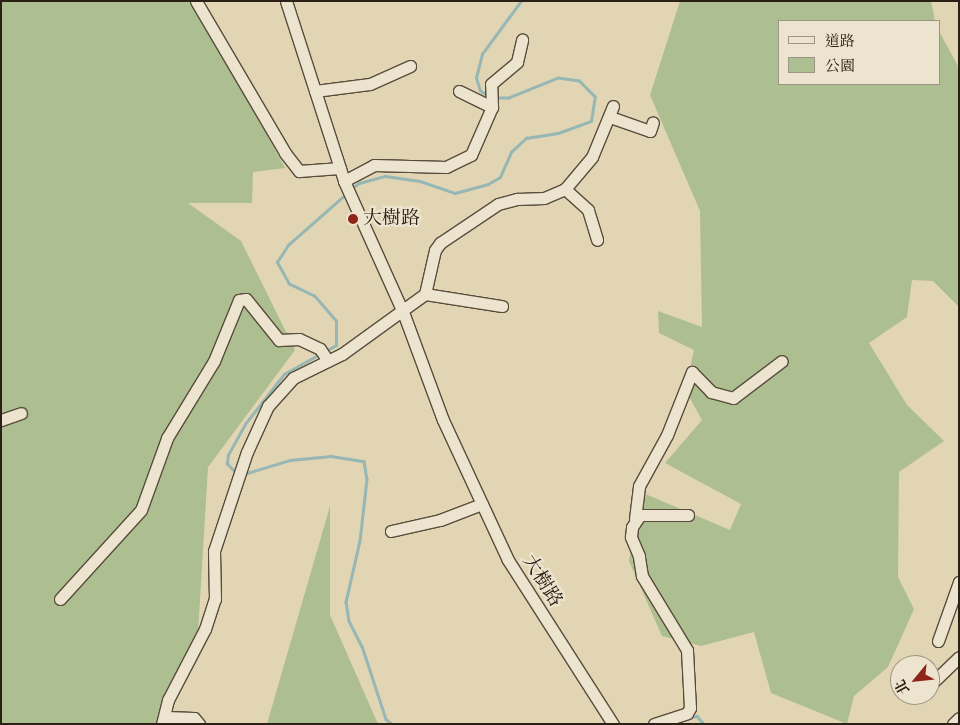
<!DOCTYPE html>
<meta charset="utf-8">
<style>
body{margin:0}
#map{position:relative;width:960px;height:725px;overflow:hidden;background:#e2d5b3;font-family:"IM FELL DW Pica","Noto Serif TC",serif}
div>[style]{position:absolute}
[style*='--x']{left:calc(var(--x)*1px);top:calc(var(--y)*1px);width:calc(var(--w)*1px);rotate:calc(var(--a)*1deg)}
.green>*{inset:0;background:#adbe91}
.stream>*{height:2.5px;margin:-1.25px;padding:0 1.25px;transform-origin:1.25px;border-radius:1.25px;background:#96b7b4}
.roads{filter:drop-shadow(1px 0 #584d3c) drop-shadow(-1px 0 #584d3c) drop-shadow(0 1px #584d3c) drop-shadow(0 -1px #584d3c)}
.minor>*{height:11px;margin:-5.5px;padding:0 5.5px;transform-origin:5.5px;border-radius:5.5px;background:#ece4ce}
.dots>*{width:14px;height:14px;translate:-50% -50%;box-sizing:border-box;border:2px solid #ece4ce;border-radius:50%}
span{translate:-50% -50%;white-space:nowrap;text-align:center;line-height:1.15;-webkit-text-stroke:4.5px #ece4ce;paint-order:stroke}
.poi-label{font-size:19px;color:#2a2015}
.left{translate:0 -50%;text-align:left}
.street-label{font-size:19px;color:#2a2015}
.frame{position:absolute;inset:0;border:2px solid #2a2015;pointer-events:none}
.legend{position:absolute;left:778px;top:20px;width:162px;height:65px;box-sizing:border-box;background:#ece4ce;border:1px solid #9e9684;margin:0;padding:6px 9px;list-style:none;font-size:15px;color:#2a2015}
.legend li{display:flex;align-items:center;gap:10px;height:25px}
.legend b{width:25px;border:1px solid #9e9684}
.north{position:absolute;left:890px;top:655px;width:50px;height:50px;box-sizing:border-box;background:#ece4ce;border:1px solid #9e9684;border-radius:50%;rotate:242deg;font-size:14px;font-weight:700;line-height:20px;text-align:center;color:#2a2015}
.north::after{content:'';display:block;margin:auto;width:18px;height:22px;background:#8f2418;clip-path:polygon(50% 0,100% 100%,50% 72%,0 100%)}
</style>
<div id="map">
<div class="green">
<div style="clip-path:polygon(1px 1px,195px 1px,285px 168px,253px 172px,252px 203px,188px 203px,241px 241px,295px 350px,208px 467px,198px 633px,161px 724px,1px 724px)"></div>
<div style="clip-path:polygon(680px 1px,931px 1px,935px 21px,779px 21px,779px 84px,939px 84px,939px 31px,959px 68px,959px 307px,933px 281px,912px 280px,907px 317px,869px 343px,907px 405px,944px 441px,899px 472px,898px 577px,914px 609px,888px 667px,854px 696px,847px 724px,771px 693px,754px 632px,701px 646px,662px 636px,629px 561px,643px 493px,730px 530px,741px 504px,665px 463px,702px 420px,685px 390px,694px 350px,659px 333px,658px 311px,702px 327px,700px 211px,650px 95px)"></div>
<div style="clip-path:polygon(330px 506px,330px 615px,378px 724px,267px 724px)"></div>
</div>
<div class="stream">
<div style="--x:488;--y:96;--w:9;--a:-148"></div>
<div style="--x:480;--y:91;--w:14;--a:-107"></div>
<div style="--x:476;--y:78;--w:25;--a:-76"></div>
<div style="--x:482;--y:54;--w:66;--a:-53.7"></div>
<div style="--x:351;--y:189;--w:10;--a:-37"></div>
<div style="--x:359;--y:183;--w:27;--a:-15"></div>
<div style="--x:385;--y:176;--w:35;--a:8"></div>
<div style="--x:420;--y:181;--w:37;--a:19"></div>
<div style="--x:455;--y:193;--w:34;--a:-15"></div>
<div style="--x:488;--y:184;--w:14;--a:-30"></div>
<div style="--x:500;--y:177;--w:27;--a:-66"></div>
<div style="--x:511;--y:152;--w:21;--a:-43"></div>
<div style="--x:526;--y:138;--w:32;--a:-9"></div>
<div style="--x:558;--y:133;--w:35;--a:-20"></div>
<div style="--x:591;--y:121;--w:24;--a:-81"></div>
<div style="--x:595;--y:97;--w:23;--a:-135"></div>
<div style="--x:579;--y:81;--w:21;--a:-172"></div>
<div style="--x:558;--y:78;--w:53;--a:157.8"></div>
<div style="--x:509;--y:98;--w:14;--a:180"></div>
<div style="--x:324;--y:352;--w:14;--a:-30"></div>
<div style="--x:336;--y:345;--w:24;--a:-90"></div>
<div style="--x:336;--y:321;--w:33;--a:-131"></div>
<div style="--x:314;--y:296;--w:28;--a:-154"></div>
<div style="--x:289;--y:284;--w:25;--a:-119"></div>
<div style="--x:277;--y:262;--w:20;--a:-57"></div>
<div style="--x:288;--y:245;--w:76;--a:-41.3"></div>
<div style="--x:236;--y:473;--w:13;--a:-135"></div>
<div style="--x:227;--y:464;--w:9;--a:-84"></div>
<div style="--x:228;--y:455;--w:35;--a:-61"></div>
<div style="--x:245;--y:424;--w:63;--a:-52"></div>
<div style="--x:284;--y:374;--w:41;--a:-29.1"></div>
<div style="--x:244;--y:474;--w:48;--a:-16.9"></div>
<div style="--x:290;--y:460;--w:41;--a:-5.6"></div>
<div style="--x:331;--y:456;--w:33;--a:9"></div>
<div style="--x:364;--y:461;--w:18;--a:81"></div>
<div style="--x:367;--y:479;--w:62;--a:96.4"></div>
<div style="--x:360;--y:541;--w:63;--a:102.9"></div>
<div style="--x:346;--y:602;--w:19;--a:81"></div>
<div style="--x:349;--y:621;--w:28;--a:63"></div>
<div style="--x:362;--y:646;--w:77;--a:71.8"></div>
<div style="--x:386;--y:719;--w:8;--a:40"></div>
<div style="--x:690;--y:717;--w:7;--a:-8"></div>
<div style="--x:697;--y:716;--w:11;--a:49"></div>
<div style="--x:673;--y:724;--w:8;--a:-23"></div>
</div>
<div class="roads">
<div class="minor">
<div style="--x:196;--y:1;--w:176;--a:59.6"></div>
<div style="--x:285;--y:153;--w:23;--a:52"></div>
<div style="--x:299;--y:171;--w:41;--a:-4.2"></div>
<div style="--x:286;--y:1;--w:189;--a:72.1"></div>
<div style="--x:344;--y:181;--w:144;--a:65.8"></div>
<div style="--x:403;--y:312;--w:115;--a:69.7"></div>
<div style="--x:443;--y:420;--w:154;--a:65.1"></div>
<div style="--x:508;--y:560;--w:195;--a:57.4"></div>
<div style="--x:315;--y:91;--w:55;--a:-7.3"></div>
<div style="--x:370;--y:84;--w:44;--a:-24.2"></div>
<div style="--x:459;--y:91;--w:37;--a:26"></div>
<div style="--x:610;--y:117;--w:42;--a:19.3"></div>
<div style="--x:650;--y:131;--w:9;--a:-72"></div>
<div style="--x:344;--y:181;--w:34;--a:-28"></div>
<div style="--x:374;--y:165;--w:72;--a:1.6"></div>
<div style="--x:446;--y:167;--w:28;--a:-26"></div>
<div style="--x:471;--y:155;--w:52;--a:-66.4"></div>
<div style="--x:492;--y:107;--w:23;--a:-92"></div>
<div style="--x:491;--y:84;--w:34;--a:-40"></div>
<div style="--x:517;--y:62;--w:23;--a:-77"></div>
<div style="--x:565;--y:189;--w:31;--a:42"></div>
<div style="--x:588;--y:210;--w:31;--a:73"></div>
<div style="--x:425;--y:294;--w:78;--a:8.9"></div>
<div style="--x:1;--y:420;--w:21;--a:-19"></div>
<div style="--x:635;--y:519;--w:33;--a:-83"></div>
<div style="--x:639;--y:486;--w:58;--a:-61.2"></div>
<div style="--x:667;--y:435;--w:68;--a:-68.4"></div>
<div style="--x:692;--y:372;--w:28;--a:46"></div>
<div style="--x:711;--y:392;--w:23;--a:15"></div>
<div style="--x:733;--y:398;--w:61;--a:-37.1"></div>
<div style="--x:391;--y:531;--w:50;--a:-12.7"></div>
<div style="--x:440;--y:520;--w:45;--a:-20.9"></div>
<div style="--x:60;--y:599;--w:120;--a:-47.7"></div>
<div style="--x:141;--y:510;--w:77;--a:-70.1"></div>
<div style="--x:167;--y:438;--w:90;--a:-58.6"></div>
<div style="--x:214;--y:361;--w:66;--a:-67.7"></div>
<div style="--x:239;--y:300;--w:7;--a:-8"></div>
<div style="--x:246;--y:299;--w:53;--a:51.2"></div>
<div style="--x:279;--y:340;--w:20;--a:-3"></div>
<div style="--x:299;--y:339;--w:23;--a:25"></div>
<div style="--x:320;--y:349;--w:14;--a:56"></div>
<div style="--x:938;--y:641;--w:63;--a:-70.4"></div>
<div style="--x:930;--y:685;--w:40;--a:-44"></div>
<div style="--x:920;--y:696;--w:1;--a:-45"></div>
<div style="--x:166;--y:717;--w:28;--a:2"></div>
<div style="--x:194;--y:718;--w:8;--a:50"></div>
<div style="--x:162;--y:724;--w:25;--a:-76"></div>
<div style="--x:168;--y:700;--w:80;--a:-62.5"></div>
<div style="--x:205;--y:629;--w:32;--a:-72"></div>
<div style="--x:215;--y:599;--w:48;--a:-91.2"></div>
<div style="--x:214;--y:551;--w:104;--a:-71.6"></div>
<div style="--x:247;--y:452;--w:51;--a:-65.5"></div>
<div style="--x:268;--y:406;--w:38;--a:-48"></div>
<div style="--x:293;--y:378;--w:55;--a:-26.1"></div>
<div style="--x:342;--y:354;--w:102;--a:-35.9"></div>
<div style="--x:425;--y:294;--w:45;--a:-77.2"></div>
<div style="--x:435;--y:250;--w:9;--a:-54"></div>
<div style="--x:440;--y:243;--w:70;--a:-33.9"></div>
<div style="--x:498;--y:204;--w:20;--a:-15"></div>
<div style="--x:517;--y:199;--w:27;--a:-2"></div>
<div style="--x:544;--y:198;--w:23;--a:-23"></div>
<div style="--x:565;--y:189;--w:42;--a:-49.8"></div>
<div style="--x:592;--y:157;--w:55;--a:-67.6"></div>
<div style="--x:654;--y:724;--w:35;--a:-18"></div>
<div style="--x:687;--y:713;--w:6;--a:-59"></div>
<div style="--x:690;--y:708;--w:58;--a:-93"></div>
<div style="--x:687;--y:650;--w:87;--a:-121.3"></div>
<div style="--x:642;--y:576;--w:20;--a:-99"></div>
<div style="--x:639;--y:556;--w:21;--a:-113"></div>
<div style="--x:631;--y:537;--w:10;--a:-84"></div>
<div style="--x:632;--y:527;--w:14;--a:-56"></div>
<div style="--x:640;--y:515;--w:48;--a:0"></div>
<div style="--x:953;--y:724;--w:8;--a:-45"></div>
</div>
</div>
<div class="dots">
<div style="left:353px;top:219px;background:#8f2418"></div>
</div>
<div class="poi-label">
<span class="left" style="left:363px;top:219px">大樹路</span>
</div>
<div class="street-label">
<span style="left:542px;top:581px;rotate:58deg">大樹路</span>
</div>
<div class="frame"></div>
<ul class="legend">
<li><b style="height:6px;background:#ece4ce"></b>道路</li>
<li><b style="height:14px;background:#adbe91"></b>公園</li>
</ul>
<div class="north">北</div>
</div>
